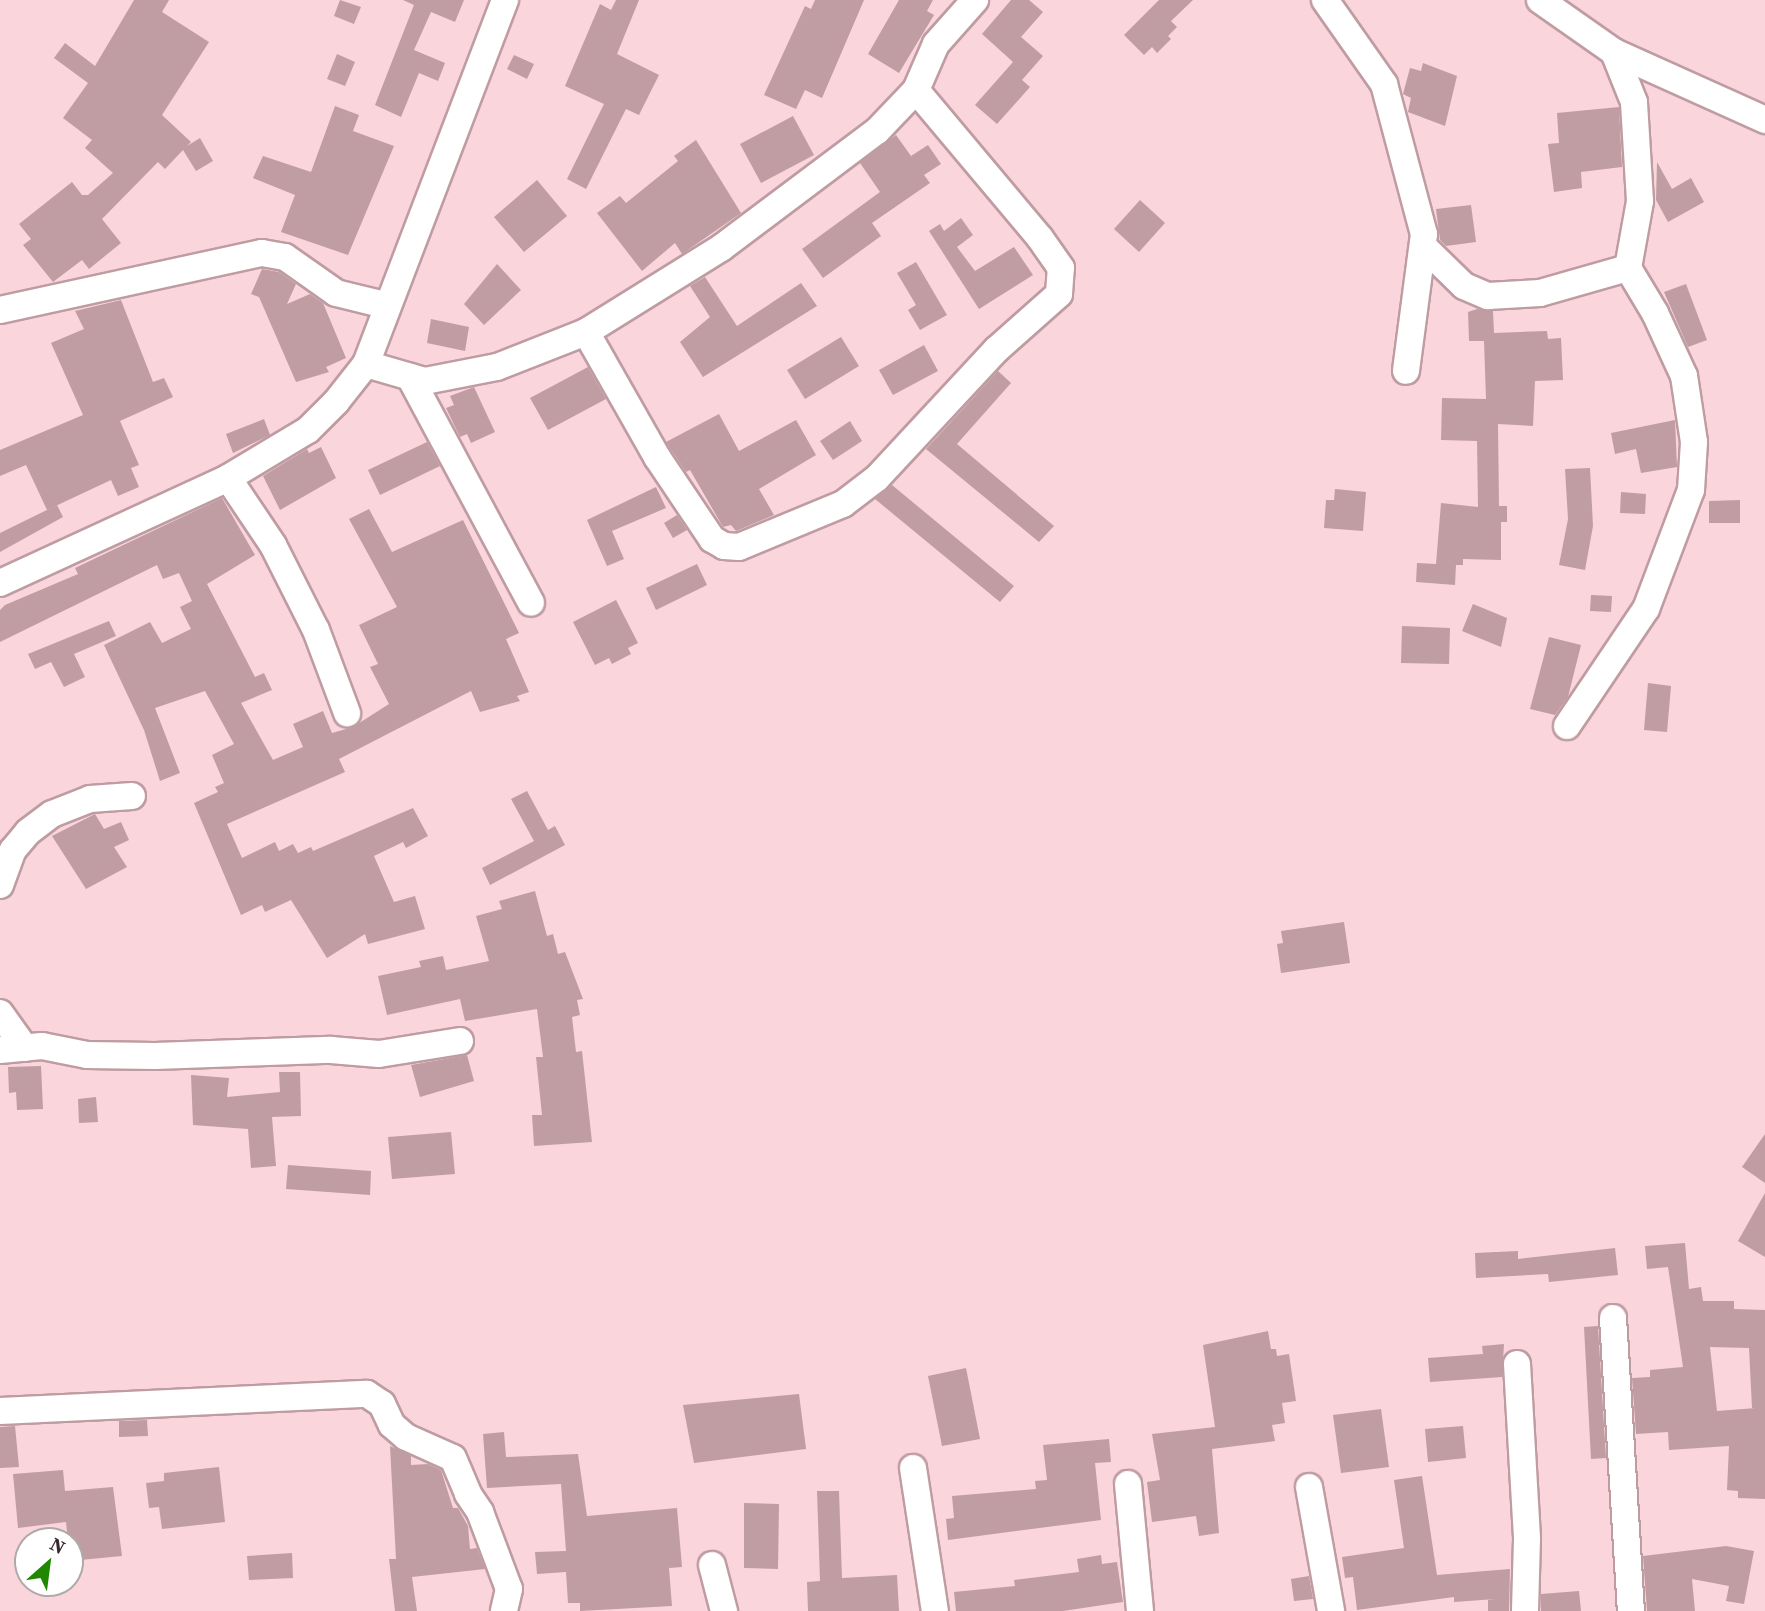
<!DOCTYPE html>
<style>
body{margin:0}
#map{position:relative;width:1765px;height:1611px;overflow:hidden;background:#fad5db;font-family:"Source Serif 4",serif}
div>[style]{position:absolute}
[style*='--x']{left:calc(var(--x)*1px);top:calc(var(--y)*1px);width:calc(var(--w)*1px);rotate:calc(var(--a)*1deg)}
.building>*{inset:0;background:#c09da3}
.roads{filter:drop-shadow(2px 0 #bf9ca2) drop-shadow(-2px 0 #bf9ca2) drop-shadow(0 2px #bf9ca2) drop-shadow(0 -2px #bf9ca2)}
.minor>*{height:26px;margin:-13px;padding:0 13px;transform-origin:13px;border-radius:13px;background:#fff}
span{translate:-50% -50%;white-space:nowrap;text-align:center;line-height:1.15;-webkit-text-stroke:5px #fff;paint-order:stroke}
.north{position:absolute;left:14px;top:1527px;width:70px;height:70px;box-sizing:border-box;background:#fff;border:2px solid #afa9aa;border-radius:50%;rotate:28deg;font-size:19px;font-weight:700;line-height:28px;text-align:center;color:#36282b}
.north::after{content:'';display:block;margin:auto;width:24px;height:32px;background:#208800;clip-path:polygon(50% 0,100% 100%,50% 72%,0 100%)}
</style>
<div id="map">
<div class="building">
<div style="clip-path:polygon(134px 0,169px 0,162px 12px,209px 42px,162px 115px,191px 142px,187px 146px,200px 138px,213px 161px,196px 171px,183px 150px,165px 169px,158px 162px,102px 219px,121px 243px,89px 269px,82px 260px,53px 282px,23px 245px,31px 239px,19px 224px,72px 182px,82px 195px,88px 195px,113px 173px,85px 148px,92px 140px,63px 118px,88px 83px,54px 58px,65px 43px,95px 66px)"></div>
<div style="clip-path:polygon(340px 0,361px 7px,354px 24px,334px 16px)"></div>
<div style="clip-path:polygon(403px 0,464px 0,455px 22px,431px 12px,414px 50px,445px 63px,438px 81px,419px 73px,401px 117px,375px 105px,414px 5px)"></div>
<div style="clip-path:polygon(616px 0,639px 0,617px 54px,659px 75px,639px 115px,626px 109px,586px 189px,567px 179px,604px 104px,565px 86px,600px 4px,611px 10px)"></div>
<div style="clip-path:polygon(815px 0,864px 0,822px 98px,805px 90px,796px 109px,764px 95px,805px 6px,811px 9px)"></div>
<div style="clip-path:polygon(899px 0,933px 0,927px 11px,934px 15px,899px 73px,868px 54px)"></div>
<div style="clip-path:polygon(1011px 0,1029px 0,1043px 12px,1021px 37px,1043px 56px,1022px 80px,1030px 87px,997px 124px,975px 105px,1013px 62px,982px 34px)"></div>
<div style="clip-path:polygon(1159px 0,1193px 0,1171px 21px,1177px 27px,1168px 36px,1171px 39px,1157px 53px,1152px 47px,1144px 55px,1124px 35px)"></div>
<div style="clip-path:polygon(337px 54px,355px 62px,345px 86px,327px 79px)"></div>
<div style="clip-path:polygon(514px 55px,534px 64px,527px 79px,507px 69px)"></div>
<div style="clip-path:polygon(1423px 63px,1457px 76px,1445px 126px,1408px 112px,1411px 98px,1403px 94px,1410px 68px,1421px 71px)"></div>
<div style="clip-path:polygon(335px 106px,359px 115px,353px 131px,394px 146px,348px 255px,281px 232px,295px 195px,253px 178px,263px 156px,311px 172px)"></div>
<div style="clip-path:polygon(1619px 107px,1622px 167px,1581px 172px,1582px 188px,1554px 192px,1548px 144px,1559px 143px,1557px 113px)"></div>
<div style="clip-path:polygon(793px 116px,814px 155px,761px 183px,740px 144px)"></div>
<div style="clip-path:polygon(896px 135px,911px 156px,928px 145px,941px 164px,924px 175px,930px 183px,872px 223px,881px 236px,823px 278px,802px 249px,880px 192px,860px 163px)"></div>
<div style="clip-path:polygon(696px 140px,741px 213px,682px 254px,675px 243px,642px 271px,597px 213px,620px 196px,626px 203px,678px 161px,674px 156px)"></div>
<div style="clip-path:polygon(1657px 162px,1672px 189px,1691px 178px,1704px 202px,1668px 222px,1656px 200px)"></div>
<div style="clip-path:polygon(537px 180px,567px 216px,524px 252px,494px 217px)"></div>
<div style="clip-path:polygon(1140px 200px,1165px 223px,1139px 252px,1114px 229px)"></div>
<div style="clip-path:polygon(1471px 205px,1476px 242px,1446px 246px,1440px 240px,1436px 209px)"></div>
<div style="clip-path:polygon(961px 218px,973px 235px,957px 247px,975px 271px,1014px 247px,1033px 275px,979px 309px,929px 231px,940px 224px,944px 231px)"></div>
<div style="clip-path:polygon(916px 262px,947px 315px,920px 330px,908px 310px,916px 305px,897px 273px)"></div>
<div style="clip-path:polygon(497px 264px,521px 290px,484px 325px,464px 304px)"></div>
<div style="clip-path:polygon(262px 269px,279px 272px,296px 284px,287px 304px,310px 294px,323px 303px,346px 358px,326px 367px,329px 372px,296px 382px,259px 297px,251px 294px)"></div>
<div style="clip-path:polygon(705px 277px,737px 326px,801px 283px,817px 306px,703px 377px,680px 342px,710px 317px,690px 286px)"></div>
<div style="clip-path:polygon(1686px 284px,1707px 340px,1688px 347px,1664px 292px)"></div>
<div style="clip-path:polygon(121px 300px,153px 382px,164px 378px,173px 397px,120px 421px,139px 465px,131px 468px,139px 487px,118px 496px,111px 480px,47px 510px,26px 465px,0 476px,0 450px,83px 415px,51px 343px,84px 329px,75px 311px)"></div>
<div style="clip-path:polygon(1477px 309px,1493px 311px,1494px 333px,1547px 331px,1548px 339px,1561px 338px,1563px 380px,1535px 381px,1533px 426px,1498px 424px,1499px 506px,1507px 506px,1507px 522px,1501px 522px,1501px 560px,1463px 559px,1463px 565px,1456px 565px,1455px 585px,1416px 582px,1417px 563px,1436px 564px,1441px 503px,1478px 507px,1477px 441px,1441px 440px,1442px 398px,1486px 399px,1484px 341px,1469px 341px,1468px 312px)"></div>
<div style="clip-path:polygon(431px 319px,469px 327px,465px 351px,427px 343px)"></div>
<div style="clip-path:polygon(841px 337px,859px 366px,805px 399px,787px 370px)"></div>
<div style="clip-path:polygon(924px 345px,938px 371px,893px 395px,879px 370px)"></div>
<div style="clip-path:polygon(588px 367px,606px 399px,548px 430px,530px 398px)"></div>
<div style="clip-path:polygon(998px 371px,1011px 383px,957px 444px,1054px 526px,1039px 542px,926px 449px)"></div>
<div style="clip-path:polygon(474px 387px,495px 432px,471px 443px,467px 434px,460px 437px,446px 408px,454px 405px,450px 396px)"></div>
<div style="clip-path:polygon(719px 414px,739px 451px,796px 420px,816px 455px,759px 489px,774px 515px,736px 531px,731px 525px,723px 527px,690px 470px,686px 472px,666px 442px)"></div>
<div style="clip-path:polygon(264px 419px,270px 435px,233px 453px,226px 434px)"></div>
<div style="clip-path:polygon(1675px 420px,1677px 467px,1641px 473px,1636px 449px,1615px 454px,1611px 433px)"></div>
<div style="clip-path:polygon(850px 421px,862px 441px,833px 460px,820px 441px)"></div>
<div style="clip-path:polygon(427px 442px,440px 466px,380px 495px,368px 470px)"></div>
<div style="clip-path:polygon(321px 447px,336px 478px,280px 510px,263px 476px,307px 449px,309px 453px)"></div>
<div style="clip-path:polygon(1590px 468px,1593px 526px,1585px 570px,1559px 565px,1568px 519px,1565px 469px)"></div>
<div style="clip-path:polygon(892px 485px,1014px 586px,1000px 602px,875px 499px)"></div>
<div style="clip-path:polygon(656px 487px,666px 508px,612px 531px,624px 559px,607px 566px,587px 520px)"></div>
<div style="clip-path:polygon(1335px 489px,1366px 492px,1363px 531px,1324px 528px,1326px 500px,1334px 500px)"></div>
<div style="clip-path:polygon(1621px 492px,1646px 494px,1645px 514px,1620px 513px)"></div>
<div style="clip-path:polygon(222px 498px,255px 555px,207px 584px,255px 677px,264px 673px,272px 690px,241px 703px,273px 760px,303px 747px,293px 724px,323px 711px,332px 733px,353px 727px,389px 704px,370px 667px,378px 664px,359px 625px,397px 607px,349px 519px,369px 509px,392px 552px,463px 520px,519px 633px,506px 639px,529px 692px,517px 696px,520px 701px,480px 712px,471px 691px,339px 759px,345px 772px,227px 824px,242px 858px,275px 842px,279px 851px,293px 844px,298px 853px,311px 847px,313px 851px,413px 808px,428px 836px,406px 848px,403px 842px,374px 856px,394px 902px,415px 896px,425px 929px,368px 944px,365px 934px,327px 958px,291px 900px,265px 912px,262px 905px,241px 915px,194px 803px,218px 792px,215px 787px,224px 783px,212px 755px,234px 744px,205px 691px,155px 708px,180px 773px,160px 781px,144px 730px,104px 645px,150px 622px,162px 643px,191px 629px,180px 607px,192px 601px,179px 573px,163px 579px,157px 565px,0 642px,0 610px,5px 605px,78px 574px,75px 568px)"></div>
<div style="clip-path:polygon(1740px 500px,1740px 523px,1709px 523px,1709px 501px)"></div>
<div style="clip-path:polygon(57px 505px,63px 517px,0 552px,0 533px)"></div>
<div style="clip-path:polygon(677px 515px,687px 530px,673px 538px,664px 523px)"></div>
<div style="clip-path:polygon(697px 564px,707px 585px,656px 610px,646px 588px)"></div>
<div style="clip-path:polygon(1591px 595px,1612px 596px,1611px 612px,1590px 611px)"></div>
<div style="clip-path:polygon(616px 600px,638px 643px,628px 648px,631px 654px,612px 664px,609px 658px,595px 665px,573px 622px)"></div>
<div style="clip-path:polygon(1473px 604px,1507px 618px,1501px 647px,1462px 631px)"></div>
<div style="clip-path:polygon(109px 621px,116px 636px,74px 654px,85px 677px,64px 687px,51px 662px,35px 669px,28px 654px)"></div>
<div style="clip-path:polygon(1402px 626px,1450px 628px,1449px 664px,1401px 663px)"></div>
<div style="clip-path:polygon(1549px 637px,1581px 645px,1568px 697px,1555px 715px,1530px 709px)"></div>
<div style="clip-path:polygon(1648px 683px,1671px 686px,1667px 732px,1644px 730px)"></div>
<div style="clip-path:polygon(527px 791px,548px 830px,555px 826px,565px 845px,490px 885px,482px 868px,534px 841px,511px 799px)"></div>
<div style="clip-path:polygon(95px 814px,104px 829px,121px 822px,129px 840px,114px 847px,127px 867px,86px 889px,52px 836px)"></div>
<div style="clip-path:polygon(535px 891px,547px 936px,553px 934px,558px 954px,565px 952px,583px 999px,577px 1000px,580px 1015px,572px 1017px,576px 1052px,582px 1051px,592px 1142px,534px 1146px,532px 1115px,542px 1115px,536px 1057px,543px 1057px,537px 1009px,465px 1021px,460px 999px,387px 1015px,378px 976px,421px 967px,419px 961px,443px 956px,446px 970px,489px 961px,476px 916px,502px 909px,499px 901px)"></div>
<div style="clip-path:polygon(1344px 922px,1350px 963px,1281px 973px,1277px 944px,1283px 943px,1281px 931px)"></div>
<div style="clip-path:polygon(467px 1055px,474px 1081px,420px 1097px,411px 1065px)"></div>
<div style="clip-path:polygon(41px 1066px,43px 1109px,17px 1110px,16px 1092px,9px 1093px,8px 1067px)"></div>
<div style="clip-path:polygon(279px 1072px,300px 1072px,301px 1116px,272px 1117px,276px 1166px,251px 1168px,248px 1129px,193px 1125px,191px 1075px,229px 1078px,227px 1097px,280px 1092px)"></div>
<div style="clip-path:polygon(96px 1097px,98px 1122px,79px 1123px,78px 1099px)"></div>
<div style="clip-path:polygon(451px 1132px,455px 1174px,392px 1179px,388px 1137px)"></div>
<div style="clip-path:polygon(1765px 1134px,1765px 1183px,1742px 1167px)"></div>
<div style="clip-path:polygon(288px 1165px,371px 1171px,370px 1195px,286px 1189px)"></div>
<div style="clip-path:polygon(1765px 1193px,1765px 1257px,1738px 1241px)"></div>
<div style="clip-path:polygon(evenodd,1685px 1243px,1689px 1289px,1701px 1287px,1703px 1301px,1734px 1301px,1734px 1309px,1765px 1310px,1765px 1499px,1738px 1498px,1738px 1491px,1727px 1490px,1729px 1446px,1669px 1450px,1668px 1432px,1636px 1434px,1632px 1378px,1650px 1377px,1650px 1370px,1683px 1367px,1668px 1267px,1647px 1269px,1645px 1246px,1685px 1243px,1710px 1347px,1749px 1348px,1752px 1408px,1756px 1408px,1717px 1411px,1710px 1347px)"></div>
<div style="clip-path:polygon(1615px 1248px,1618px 1275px,1549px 1282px,1548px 1274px,1476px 1278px,1475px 1253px,1518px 1251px,1518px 1259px)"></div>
<div style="clip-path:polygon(1598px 1326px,1606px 1458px,1591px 1459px,1584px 1327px)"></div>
<div style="clip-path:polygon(1268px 1331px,1271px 1349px,1276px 1349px,1277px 1356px,1289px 1354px,1296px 1401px,1282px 1403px,1285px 1423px,1272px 1425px,1275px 1441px,1212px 1449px,1219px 1533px,1199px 1536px,1196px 1516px,1152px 1522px,1147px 1482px,1160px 1480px,1152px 1434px,1215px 1427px,1203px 1345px)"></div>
<div style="clip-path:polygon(1504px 1344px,1502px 1377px,1430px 1382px,1428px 1358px,1483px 1354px,1482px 1346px)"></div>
<div style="clip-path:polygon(966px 1368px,980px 1439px,942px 1446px,928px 1376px)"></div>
<div style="clip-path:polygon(799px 1394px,806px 1449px,694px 1463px,683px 1405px)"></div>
<div style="clip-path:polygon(1381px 1409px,1389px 1467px,1341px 1473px,1333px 1415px)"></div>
<div style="clip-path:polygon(147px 1420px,148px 1436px,119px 1437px,119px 1421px)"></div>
<div style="clip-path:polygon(15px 1426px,19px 1467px,0 1468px,0 1427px)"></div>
<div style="clip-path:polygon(1463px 1426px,1466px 1458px,1428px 1462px,1425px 1429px)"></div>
<div style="clip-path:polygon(504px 1432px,506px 1457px,578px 1454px,587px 1516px,677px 1508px,682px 1567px,669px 1568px,672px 1606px,580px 1611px,580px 1603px,568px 1603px,566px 1572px,537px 1574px,535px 1552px,566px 1551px,561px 1484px,487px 1488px,483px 1434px)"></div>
<div style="clip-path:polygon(1109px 1439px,1111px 1462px,1095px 1463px,1101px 1520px,948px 1540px,946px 1519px,954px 1518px,952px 1496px,1036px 1489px,1035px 1481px,1047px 1480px,1043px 1445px)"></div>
<div style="clip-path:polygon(390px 1446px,411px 1456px,411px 1465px,428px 1464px,441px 1470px,453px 1508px,458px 1508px,468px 1526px,470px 1549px,477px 1548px,485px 1569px,412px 1577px,417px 1611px,395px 1611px,389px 1559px,396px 1559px)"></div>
<div style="clip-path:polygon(219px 1467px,225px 1522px,162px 1529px,159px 1507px,149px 1508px,146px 1483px,164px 1481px,164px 1473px)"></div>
<div style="clip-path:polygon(63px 1470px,65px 1491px,113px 1487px,122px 1556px,70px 1561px,66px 1522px,18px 1528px,13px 1474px)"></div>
<div style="clip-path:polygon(1422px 1476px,1437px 1575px,1510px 1569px,1509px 1611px,1488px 1611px,1488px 1600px,1496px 1599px,1454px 1602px,1454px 1597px,1357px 1610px,1353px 1577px,1345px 1578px,1342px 1557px,1404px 1548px,1394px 1480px)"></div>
<div style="clip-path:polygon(817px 1491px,839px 1491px,842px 1578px,897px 1575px,899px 1611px,808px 1611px,807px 1582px,820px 1581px)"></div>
<div style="clip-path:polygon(744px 1503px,779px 1504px,778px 1569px,744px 1568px)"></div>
<div style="clip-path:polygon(1726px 1546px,1754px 1551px,1744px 1604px,1726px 1601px,1729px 1586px,1692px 1579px,1695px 1611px,1647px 1611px,1643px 1556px)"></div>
<div style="clip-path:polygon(292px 1553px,293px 1578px,249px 1580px,247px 1556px)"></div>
<div style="clip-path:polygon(1101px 1555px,1102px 1564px,1117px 1562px,1123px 1602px,1063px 1611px,956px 1611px,954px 1592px,1015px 1586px,1014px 1580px,1079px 1572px,1077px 1559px)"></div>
<div style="clip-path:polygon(1309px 1576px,1313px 1599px,1294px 1601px,1291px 1579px)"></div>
<div style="clip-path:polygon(1579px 1591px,1581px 1611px,1541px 1611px,1541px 1594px)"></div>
</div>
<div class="roads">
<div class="minor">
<div style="--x:1325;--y:0;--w:103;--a:54.9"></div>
<div style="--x:1384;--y:84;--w:155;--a:75.1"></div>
<div style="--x:1424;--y:234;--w:138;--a:97.5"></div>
<div style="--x:1540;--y:0;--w:90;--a:35.1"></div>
<div style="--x:1614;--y:52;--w:166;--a:24.2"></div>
<div style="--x:1426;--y:249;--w:53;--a:44.2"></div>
<div style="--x:1464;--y:286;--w:26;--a:23"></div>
<div style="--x:1488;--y:296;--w:52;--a:-3.3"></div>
<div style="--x:1540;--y:293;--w:91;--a:-15.9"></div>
<div style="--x:0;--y:310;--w:268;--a:-12.3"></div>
<div style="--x:262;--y:253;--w:23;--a:10"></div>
<div style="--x:285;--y:257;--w:62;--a:35.2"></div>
<div style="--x:336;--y:293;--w:50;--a:13.8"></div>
<div style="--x:586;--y:332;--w:144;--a:60.4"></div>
<div style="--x:657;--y:457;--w:99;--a:56.1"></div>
<div style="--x:712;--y:539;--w:14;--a:30"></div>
<div style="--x:724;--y:546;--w:15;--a:4"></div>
<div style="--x:739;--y:547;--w:113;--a:-22.5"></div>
<div style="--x:843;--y:504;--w:43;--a:-37.4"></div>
<div style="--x:877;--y:478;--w:175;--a:-47.1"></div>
<div style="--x:996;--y:350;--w:84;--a:-41.6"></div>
<div style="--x:1059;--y:294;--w:26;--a:-86"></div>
<div style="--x:1061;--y:268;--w:37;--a:-125"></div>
<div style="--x:1040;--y:238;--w:193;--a:-130"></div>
<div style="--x:366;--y:364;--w:61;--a:16.1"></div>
<div style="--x:425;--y:381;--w:73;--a:-11"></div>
<div style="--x:497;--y:367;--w:96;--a:-21.5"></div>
<div style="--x:586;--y:332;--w:159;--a:-31.9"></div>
<div style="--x:721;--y:248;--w:195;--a:-36.9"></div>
<div style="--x:877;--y:131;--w:57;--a:-46.4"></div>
<div style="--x:916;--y:90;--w:50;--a:-66.5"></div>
<div style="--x:936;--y:44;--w:59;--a:-48.4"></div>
<div style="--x:410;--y:377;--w:256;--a:61.8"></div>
<div style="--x:228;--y:478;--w:81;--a:56.1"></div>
<div style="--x:273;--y:545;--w:95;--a:63.2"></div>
<div style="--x:316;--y:630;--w:89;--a:69.5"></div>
<div style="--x:0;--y:583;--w:251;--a:-24.7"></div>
<div style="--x:228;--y:478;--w:93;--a:-31"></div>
<div style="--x:308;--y:430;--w:40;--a:-45"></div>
<div style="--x:336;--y:402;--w:48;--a:-51.7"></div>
<div style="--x:366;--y:364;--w:390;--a:-69.1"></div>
<div style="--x:1567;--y:726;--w:141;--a:-56"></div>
<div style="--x:1646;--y:609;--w:127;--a:-69.3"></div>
<div style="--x:1691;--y:490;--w:48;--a:-86.4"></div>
<div style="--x:1694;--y:442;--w:67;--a:-98.6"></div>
<div style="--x:1684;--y:376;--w:69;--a:-114.7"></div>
<div style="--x:1655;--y:313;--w:52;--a:-121"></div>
<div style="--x:1628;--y:268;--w:68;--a:-79.8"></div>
<div style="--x:1640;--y:201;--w:99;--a:-93.5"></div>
<div style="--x:1634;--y:102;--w:54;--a:-111.8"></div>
<div style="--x:0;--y:885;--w:37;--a:-70"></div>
<div style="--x:13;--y:850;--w:23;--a:-50"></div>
<div style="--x:28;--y:832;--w:30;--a:-37"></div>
<div style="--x:52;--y:814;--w:41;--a:-21.5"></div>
<div style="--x:90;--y:799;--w:42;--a:-4.1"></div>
<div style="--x:0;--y:1013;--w:43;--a:54.5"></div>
<div style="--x:0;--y:1050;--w:42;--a:-5.4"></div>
<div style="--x:42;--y:1046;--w:46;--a:11.3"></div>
<div style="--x:87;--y:1055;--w:68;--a:0.8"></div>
<div style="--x:155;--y:1056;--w:176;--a:-2"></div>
<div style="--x:331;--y:1050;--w:48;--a:4.8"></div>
<div style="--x:379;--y:1054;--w:82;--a:-9.1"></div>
<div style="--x:1613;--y:1318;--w:294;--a:86.5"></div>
<div style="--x:1517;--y:1364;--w:175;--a:86.7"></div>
<div style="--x:1527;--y:1539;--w:72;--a:91.6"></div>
<div style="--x:0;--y:1411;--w:367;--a:-2.7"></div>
<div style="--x:367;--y:1394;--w:18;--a:34"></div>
<div style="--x:382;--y:1404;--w:23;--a:65"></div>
<div style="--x:392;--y:1425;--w:18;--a:41"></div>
<div style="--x:406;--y:1437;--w:51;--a:24.1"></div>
<div style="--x:453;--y:1458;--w:39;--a:67"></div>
<div style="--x:468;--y:1494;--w:22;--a:56"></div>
<div style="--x:480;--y:1512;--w:82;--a:69.4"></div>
<div style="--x:509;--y:1589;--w:23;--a:103"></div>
<div style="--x:913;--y:1468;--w:145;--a:81.3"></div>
<div style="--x:1128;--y:1484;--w:128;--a:84.6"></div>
<div style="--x:1309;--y:1487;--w:126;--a:79.9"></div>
<div style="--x:712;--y:1565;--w:48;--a:75.4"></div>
</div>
</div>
<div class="north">N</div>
</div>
